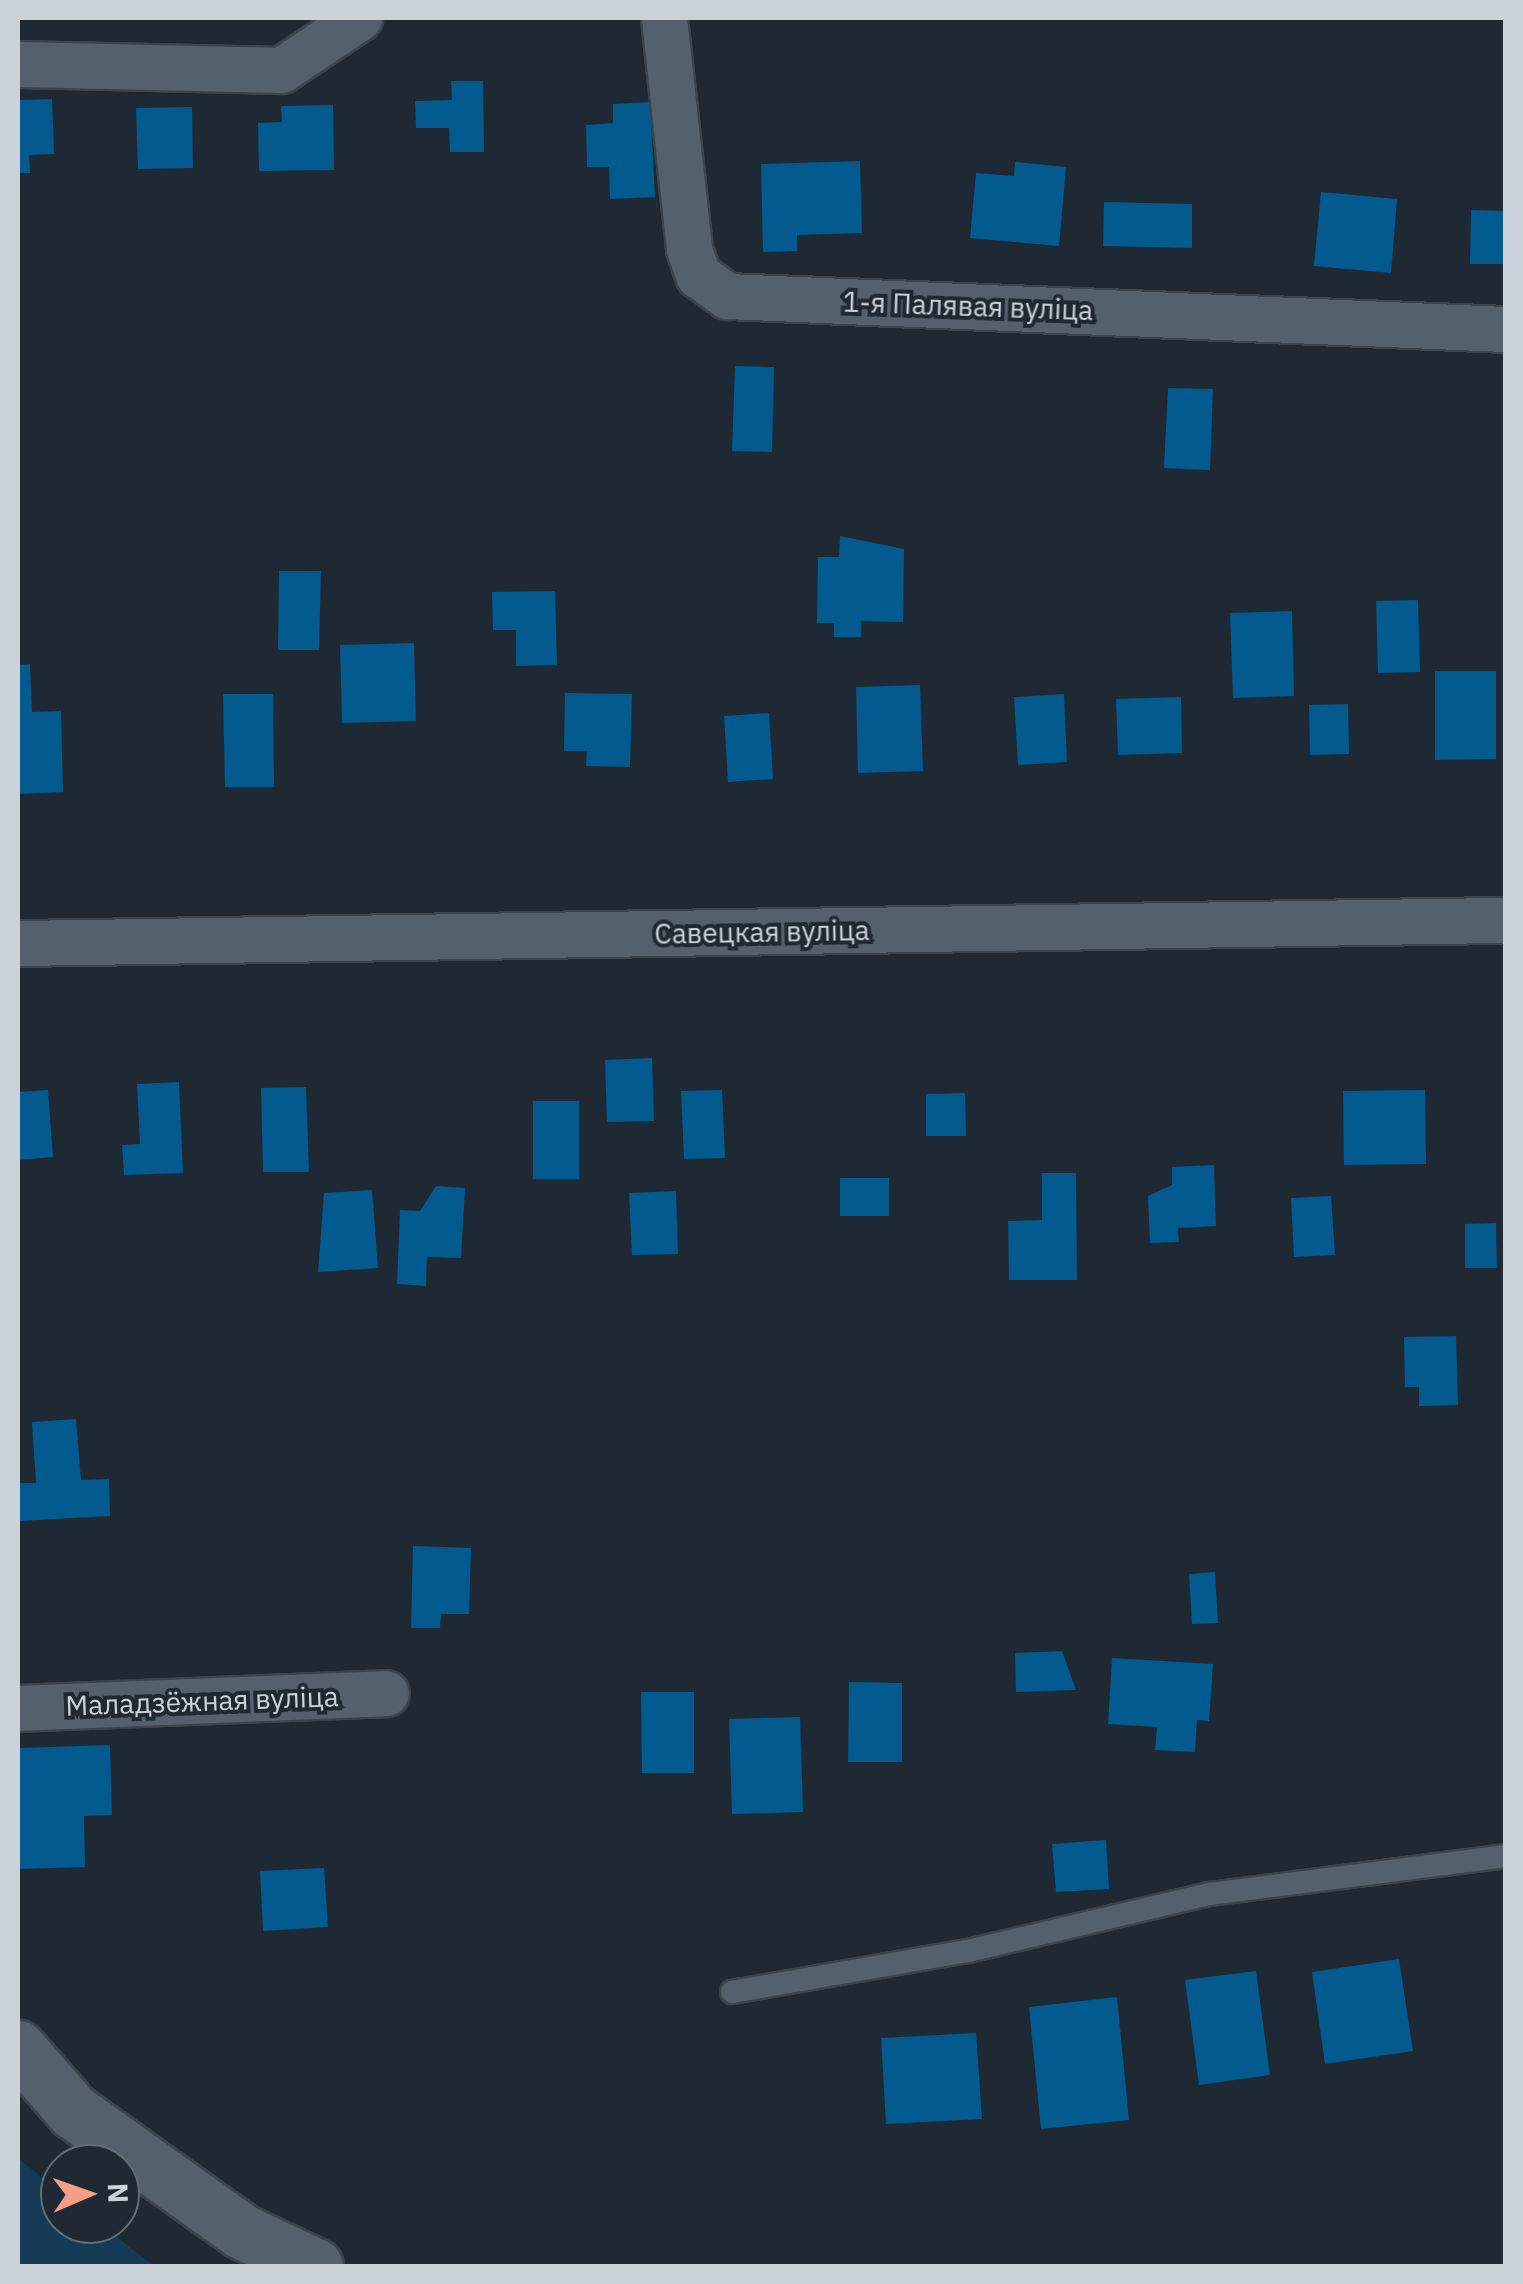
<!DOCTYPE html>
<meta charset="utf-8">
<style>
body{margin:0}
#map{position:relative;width:1523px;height:2284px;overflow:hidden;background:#1e2933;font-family:"IBM Plex Sans",sans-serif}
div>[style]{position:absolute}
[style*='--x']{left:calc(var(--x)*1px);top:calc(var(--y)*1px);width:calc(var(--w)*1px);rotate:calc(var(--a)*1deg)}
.green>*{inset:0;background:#153a56}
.building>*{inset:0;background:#025a8f}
.roads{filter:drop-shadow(2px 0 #3b444c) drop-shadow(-2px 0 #3b444c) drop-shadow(0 2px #3b444c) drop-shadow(0 -2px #3b444c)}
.service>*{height:22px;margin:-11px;padding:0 11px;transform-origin:11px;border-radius:11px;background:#54606b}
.minor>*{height:45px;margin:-22.5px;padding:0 22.5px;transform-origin:22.5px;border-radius:22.5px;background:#54606b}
.tertiary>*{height:55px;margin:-27.5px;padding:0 27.5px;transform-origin:27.5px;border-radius:27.5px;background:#54606b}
span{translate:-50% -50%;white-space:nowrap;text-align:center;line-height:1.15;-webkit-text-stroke:8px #1e2933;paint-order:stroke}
.street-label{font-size:28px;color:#cbd2d9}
.frame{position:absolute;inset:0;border:20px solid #cbd2d9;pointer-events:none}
.north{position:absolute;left:40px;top:2144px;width:100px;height:100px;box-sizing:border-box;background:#1e2933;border:2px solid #636d75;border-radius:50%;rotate:88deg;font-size:28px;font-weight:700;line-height:40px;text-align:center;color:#cbd2d9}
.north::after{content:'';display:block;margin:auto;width:35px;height:45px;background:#f49e88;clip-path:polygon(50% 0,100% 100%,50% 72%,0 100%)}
</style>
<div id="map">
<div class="green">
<div style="clip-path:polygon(18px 2158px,60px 2192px,60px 2224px,100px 2224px,154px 2266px,18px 2266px)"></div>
</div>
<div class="building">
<div style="clip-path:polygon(451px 81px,483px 81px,484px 152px,450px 152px,449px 128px,416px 128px,415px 101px,452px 100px)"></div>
<div style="clip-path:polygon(52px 99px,54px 154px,29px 155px,30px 173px,18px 173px,18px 100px)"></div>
<div style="clip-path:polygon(650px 102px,655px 197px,610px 199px,609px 167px,587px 167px,586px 125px,613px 123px,613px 104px)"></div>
<div style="clip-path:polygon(333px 105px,334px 170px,259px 171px,258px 123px,282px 122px,281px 106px)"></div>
<div style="clip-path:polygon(192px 107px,193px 168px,138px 169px,136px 108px)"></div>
<div style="clip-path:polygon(860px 161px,862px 233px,797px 235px,797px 251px,763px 252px,761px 164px)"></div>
<div style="clip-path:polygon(1015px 162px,1066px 167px,1059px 246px,970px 238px,976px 173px,1014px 176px)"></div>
<div style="clip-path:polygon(1321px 192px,1397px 199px,1391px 273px,1314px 266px)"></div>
<div style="clip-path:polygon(1104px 202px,1192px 204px,1192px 248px,1103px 246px)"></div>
<div style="clip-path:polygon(1471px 210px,1506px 211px,1506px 264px,1470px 264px)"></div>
<div style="clip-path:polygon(735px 366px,774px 367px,772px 452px,732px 451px)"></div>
<div style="clip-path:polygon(1168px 388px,1213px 389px,1210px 470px,1164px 468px)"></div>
<div style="clip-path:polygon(840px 536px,904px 549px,903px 622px,861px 621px,861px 637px,834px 637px,834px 623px,817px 623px,818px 557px,839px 557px)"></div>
<div style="clip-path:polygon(279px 571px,321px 571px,319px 650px,278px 650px)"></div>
<div style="clip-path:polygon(555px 591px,557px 665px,516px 666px,516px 630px,493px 630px,492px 592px)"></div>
<div style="clip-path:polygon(1418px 600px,1420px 672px,1378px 673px,1376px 601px)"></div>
<div style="clip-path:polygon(1292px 611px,1294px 696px,1233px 698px,1230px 613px)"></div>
<div style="clip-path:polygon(414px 643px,416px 721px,342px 723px,340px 645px)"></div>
<div style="clip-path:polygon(30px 664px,32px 712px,61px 711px,63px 792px,18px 794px,18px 665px)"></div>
<div style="clip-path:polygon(1435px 671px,1496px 671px,1496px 759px,1435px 760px)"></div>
<div style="clip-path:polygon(920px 685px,923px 771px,858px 773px,856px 687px)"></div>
<div style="clip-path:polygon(565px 693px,632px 694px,630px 767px,586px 766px,587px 751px,564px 751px)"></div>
<div style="clip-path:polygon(223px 694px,273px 694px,274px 787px,225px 787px)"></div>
<div style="clip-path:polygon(1064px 694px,1067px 762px,1018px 765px,1014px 697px)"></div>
<div style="clip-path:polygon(1181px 697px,1182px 753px,1118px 755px,1116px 699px)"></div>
<div style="clip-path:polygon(1348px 704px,1349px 754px,1310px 755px,1309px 705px)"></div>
<div style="clip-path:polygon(769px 713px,773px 779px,728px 782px,724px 716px)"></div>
<div style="clip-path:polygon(652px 1058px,654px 1121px,607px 1122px,605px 1060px)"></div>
<div style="clip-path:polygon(179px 1082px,183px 1173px,124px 1175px,122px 1145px,140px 1144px,137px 1084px)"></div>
<div style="clip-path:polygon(306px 1087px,309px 1172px,263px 1172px,261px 1088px)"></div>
<div style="clip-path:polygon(48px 1090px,53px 1157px,18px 1160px,18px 1092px)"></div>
<div style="clip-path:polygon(722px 1090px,725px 1158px,684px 1159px,681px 1091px)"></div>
<div style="clip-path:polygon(1425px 1090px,1426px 1164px,1344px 1165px,1343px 1091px)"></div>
<div style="clip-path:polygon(965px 1093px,966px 1136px,926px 1136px,926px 1094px)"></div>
<div style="clip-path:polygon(533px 1101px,579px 1101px,579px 1179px,533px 1179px)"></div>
<div style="clip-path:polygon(1214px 1165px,1216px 1226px,1178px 1228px,1179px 1242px,1150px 1243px,1148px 1196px,1172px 1185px,1172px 1167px)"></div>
<div style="clip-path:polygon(1042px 1173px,1076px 1173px,1077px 1280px,1009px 1280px,1008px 1221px,1042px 1220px)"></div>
<div style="clip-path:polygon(840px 1178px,889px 1178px,889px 1216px,840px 1216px)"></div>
<div style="clip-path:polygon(436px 1186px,465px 1188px,461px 1258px,427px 1257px,426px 1286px,397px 1284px,400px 1210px,420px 1211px)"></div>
<div style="clip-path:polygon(372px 1190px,378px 1268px,318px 1272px,324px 1193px)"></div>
<div style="clip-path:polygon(676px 1191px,678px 1254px,632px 1255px,629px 1193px)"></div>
<div style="clip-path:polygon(1331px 1196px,1335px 1255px,1294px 1257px,1291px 1198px)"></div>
<div style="clip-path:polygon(1496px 1223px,1497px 1268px,1465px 1268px,1465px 1224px)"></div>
<div style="clip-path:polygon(1456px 1336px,1458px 1405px,1419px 1406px,1419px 1387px,1405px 1387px,1404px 1337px)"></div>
<div style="clip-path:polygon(76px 1419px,81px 1480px,109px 1479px,110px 1516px,20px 1521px,18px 1483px,36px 1483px,32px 1422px)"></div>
<div style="clip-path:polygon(413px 1546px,471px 1548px,469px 1614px,441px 1614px,440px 1628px,411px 1628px)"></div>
<div style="clip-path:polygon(1215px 1572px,1218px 1623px,1192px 1624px,1189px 1574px)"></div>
<div style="clip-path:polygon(1062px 1651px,1076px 1690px,1016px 1692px,1015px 1653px)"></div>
<div style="clip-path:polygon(1112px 1658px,1213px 1664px,1209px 1721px,1197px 1720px,1195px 1752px,1155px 1750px,1157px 1727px,1108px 1724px)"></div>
<div style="clip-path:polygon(849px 1682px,902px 1683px,902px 1762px,848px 1762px)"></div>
<div style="clip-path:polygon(641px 1692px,694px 1692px,694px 1773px,642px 1773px)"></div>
<div style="clip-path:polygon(800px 1717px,803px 1812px,732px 1814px,729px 1719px)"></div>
<div style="clip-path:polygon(110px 1745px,112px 1815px,84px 1816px,85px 1867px,18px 1869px,18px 1748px)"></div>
<div style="clip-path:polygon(1106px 1840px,1109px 1889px,1056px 1892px,1052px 1844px)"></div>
<div style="clip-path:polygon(324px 1868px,328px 1927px,263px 1931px,260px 1871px)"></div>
<div style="clip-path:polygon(1399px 1959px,1413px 2051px,1325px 2064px,1312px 1972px)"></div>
<div style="clip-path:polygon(1256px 1971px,1270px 2075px,1199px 2085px,1185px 1980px)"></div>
<div style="clip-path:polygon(1117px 1997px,1129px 2120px,1041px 2129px,1029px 2007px)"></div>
<div style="clip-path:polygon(976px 2033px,982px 2119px,886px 2124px,881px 2038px)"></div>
</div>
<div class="roads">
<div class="service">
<div style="--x:732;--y:1992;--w:240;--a:-9.9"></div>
<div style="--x:968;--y:1951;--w:249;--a:-13.3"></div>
<div style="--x:1210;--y:1894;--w:298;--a:-7.3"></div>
</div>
<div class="minor">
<div style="--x:664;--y:18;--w:232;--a:83.8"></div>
<div style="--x:689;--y:249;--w:28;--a:71"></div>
<div style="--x:698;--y:275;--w:36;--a:36"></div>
<div style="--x:727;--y:296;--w:780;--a:2.43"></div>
<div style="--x:18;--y:64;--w:263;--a:1.3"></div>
<div style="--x:281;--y:70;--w:94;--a:-33.7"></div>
<div style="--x:18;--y:943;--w:1488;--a:-0.89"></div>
<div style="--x:18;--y:1708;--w:368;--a:-2.3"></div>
</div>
<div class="tertiary">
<div style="--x:18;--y:2048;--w:84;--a:48.9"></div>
<div style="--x:73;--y:2111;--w:206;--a:35.5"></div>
<div style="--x:241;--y:2231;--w:82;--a:25.3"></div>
</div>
</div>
<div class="street-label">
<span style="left:968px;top:306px;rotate:2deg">1-я Палявая вуліца</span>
<span style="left:762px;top:932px;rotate:-1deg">Савецкая вуліца</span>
<span style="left:202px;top:1701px;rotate:-2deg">Маладзёжная вуліца</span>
</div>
<div class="frame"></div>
<div class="north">N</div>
</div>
